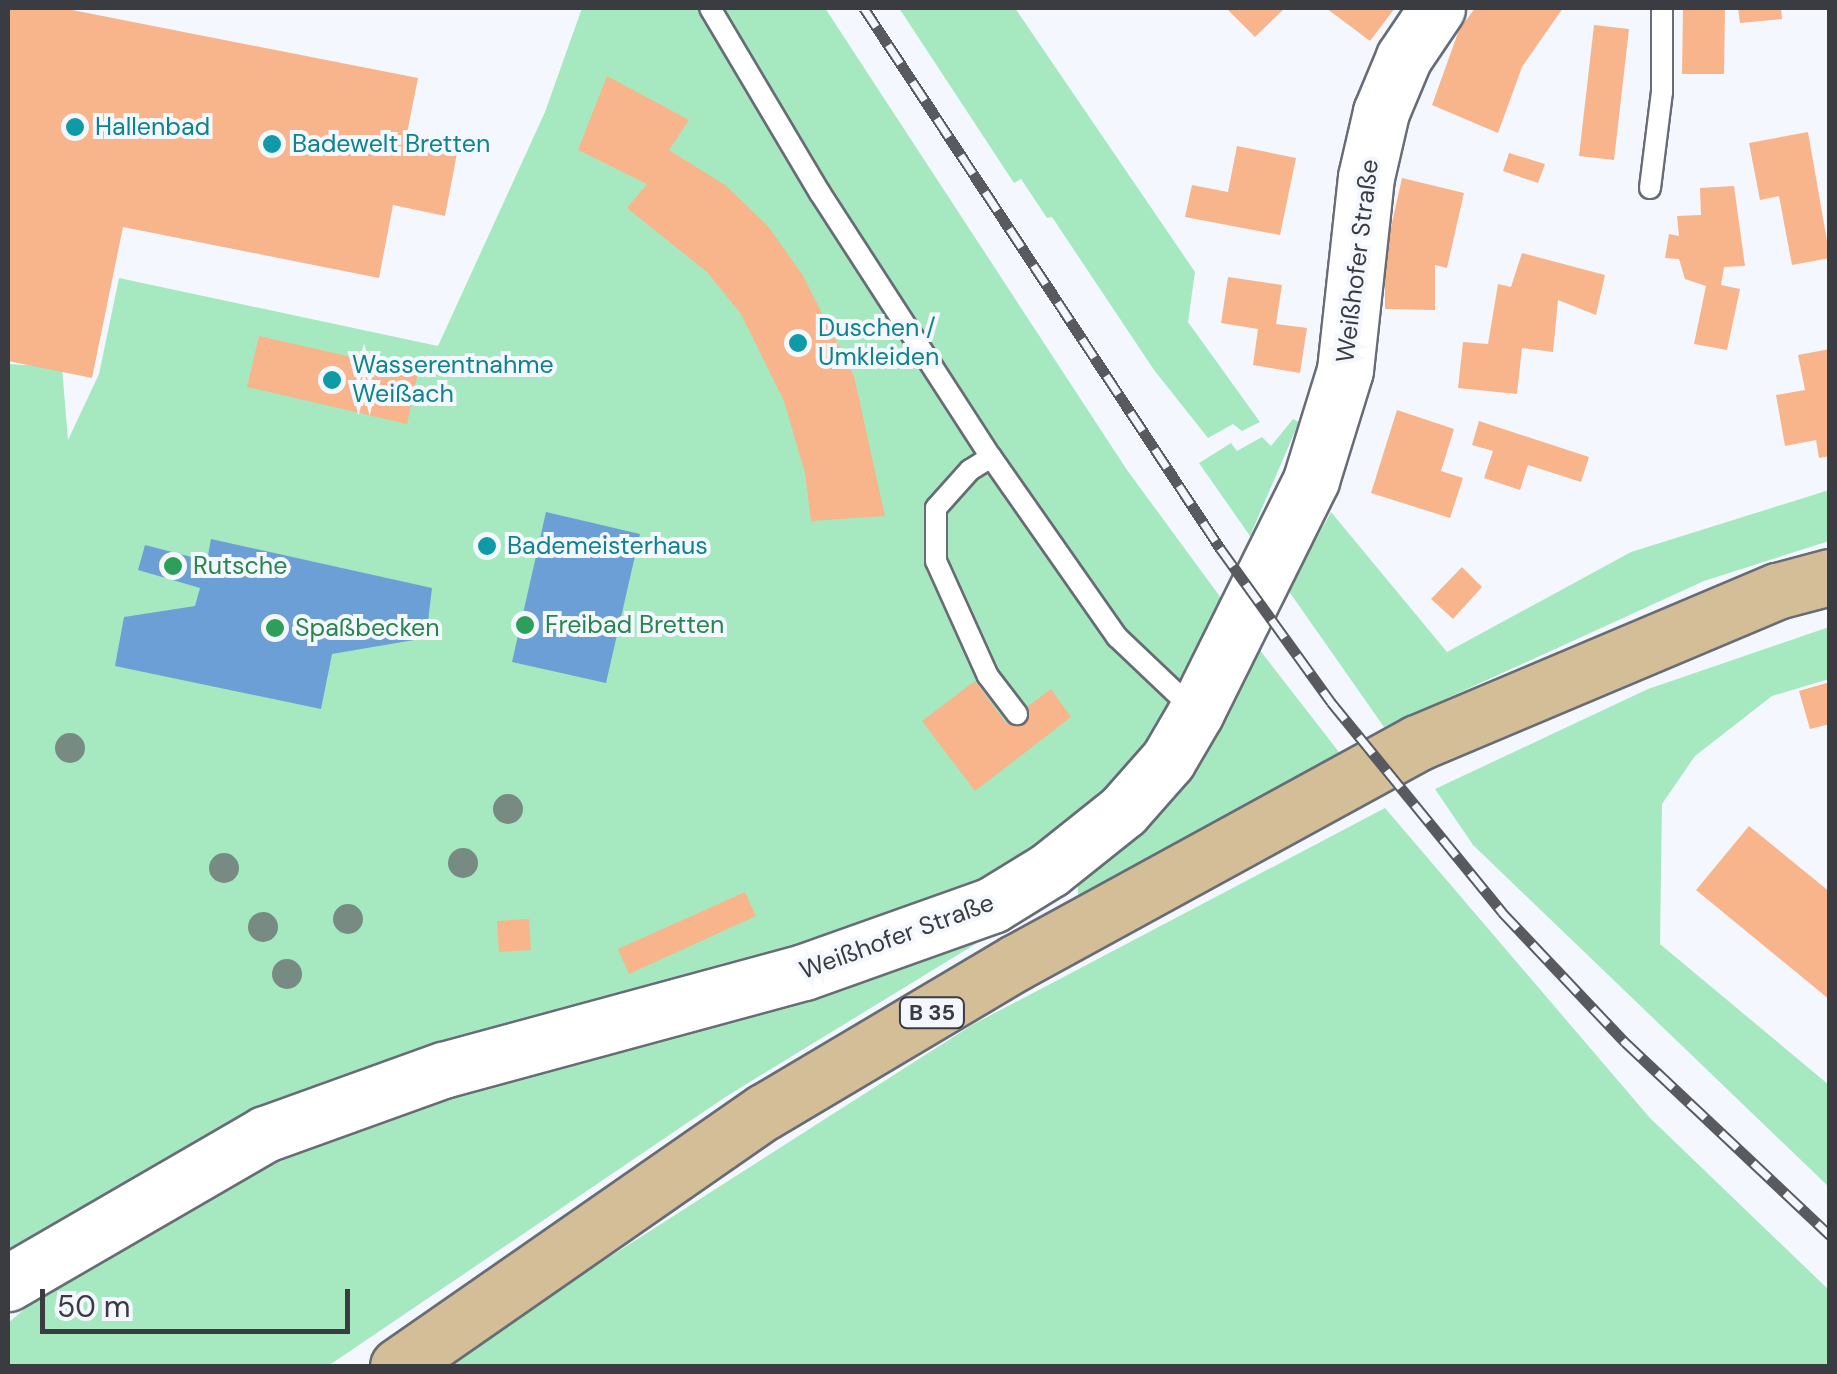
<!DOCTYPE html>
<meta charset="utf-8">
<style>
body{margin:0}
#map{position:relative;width:1837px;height:1374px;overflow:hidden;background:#f4f8fe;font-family:"DM Sans",sans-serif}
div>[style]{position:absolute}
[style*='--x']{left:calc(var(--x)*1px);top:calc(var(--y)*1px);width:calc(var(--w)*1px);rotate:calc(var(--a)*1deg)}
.green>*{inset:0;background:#a6e9c1}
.water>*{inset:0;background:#6c9fd5}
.building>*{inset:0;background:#f8b48a}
.roads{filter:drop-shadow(2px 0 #676c76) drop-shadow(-2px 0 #676c76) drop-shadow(0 2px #676c76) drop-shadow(0 -2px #676c76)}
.lane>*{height:20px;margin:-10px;padding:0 10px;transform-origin:10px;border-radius:10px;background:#fff}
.secondary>*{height:55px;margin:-27.5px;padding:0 27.5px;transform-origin:27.5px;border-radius:27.5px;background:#fff}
.primary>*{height:55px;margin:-27.5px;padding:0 27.5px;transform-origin:27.5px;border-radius:27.5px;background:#d4be97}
.rail>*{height:11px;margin-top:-5.5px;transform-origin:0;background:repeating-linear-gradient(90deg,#f4f8fe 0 22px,#585a5f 0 44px);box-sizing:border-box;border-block:2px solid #585a5f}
.trees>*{width:30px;height:30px;margin:-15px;border-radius:50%;background:#778b83}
.dots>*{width:28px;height:28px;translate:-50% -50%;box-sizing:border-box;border:5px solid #f4f8fe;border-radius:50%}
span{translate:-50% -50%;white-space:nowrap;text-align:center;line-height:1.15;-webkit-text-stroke:8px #f4f8fe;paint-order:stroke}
.shield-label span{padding:2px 8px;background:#f4f8fe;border:2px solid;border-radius:8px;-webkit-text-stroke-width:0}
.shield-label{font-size:22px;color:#3a3c41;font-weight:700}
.culture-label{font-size:25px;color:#0d838f}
.left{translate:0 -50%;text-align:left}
.street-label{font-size:25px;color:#3a3c41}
.leisure-label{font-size:25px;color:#27864d}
.frame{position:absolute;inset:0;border:10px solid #3a3c41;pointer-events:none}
.scale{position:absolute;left:40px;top:1289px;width:310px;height:45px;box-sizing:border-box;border:5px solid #3a3c41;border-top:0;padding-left:12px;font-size:30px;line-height:35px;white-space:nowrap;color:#3a3c41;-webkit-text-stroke:8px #f4f8fe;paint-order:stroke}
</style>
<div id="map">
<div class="green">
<div style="clip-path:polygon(582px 8px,825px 8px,1127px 470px,1224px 602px,1199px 657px,1182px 676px,1142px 761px,992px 891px,8px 1258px,8px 364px,62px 367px,68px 440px,99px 374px,119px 278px,438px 346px,545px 112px)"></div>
<div style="clip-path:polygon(899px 8px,1015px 8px,1195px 272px,1188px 322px,1260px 422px,1242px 431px,1233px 424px,1208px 438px,1154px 370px,1052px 217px,1047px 218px,1021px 179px,1014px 183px)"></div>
<div style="clip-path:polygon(1293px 419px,1299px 422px,1250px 536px,1199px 463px,1231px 443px,1237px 451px,1262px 437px,1271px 446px)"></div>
<div style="clip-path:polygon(1829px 490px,1829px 541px,1704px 581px,1384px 727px,1288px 590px,1331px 512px,1447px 652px,1631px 552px)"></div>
<div style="clip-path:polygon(1829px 627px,1829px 679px,1772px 696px,1695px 756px,1662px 804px,1660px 944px,1829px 1085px,1829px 1187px,1473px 845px,1435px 789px,1648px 689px)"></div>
<div style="clip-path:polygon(1259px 649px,1342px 756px,1078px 897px,1078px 876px,1185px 777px)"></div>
<div style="clip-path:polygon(1385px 808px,1650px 1118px,1829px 1290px,1829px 1366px,439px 1366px,972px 1025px)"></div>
<div style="clip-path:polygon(1031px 910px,727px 1096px,328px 1366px,8px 1366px,8px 1323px,60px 1279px,244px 1175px,461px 1092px)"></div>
</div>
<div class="water">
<div style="clip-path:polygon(546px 512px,640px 534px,606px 683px,512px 662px)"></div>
<div style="clip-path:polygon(211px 539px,432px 588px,426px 638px,332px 654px,321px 709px,115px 666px,124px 617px,195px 606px,200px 588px,138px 570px,145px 545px,207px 561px)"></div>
</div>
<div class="building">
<div style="clip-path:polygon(8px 8px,62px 8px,418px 78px,407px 133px,459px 143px,445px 216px,393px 205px,379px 278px,123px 227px,92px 378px,8px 361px)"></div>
<div style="clip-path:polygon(1226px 8px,1285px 8px,1255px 37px)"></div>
<div style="clip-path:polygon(1326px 8px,1395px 8px,1370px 41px)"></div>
<div style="clip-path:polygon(1475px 8px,1563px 8px,1522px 67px,1498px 133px,1432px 105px,1459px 30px)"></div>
<div style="clip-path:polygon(1683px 8px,1725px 8px,1724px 74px,1682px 74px)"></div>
<div style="clip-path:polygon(1738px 8px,1781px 8px,1782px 19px,1740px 23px)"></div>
<div style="clip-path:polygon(1594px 25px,1629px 29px,1614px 160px,1579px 156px)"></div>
<div style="clip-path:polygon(607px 76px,689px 120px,669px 150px,725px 185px,767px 225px,802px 274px,854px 376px,885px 516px,811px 521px,805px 473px,784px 401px,741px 314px,707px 272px,627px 208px,647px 184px,578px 150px)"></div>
<div style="clip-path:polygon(1808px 132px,1830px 258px,1792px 265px,1779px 196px,1760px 200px,1749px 143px)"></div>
<div style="clip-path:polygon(1237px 146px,1296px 158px,1280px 235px,1185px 217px,1192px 185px,1228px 192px)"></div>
<div style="clip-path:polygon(1509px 153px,1545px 164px,1538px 183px,1503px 171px)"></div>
<div style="clip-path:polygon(1402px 178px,1464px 193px,1447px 268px,1435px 265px,1435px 310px,1385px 309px,1385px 254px)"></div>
<div style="clip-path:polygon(1734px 186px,1745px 266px,1724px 267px,1721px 285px,1740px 289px,1727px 350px,1694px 344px,1706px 286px,1685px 279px,1679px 259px,1665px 258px,1669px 234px,1679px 236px,1677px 216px,1701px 215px,1700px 188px)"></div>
<div style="clip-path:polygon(1522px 253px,1605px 275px,1596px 315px,1558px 300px,1553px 352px,1522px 348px,1517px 394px,1458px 388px,1463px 342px,1488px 344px,1498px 284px,1511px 287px)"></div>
<div style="clip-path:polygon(1228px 277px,1282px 285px,1276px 324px,1307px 328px,1300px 373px,1253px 365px,1258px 329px,1221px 323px)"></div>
<div style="clip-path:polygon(259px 336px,418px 372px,407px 424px,247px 387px)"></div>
<div style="clip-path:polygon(1830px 349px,1830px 456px,1819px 458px,1816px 440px,1785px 446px,1776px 395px,1805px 390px,1798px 355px)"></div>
<div style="clip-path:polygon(1397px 410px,1454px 429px,1441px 471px,1463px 478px,1450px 518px,1371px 493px)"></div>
<div style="clip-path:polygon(1479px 421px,1589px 457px,1581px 482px,1528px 465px,1520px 490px,1484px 478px,1493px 451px,1472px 445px)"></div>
<div style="clip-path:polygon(479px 536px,499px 539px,494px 557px,475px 553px)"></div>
<div style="clip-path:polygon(1462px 567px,1482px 587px,1453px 619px,1431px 599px)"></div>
<div style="clip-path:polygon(975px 681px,1006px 723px,1051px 689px,1071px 717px,975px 791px,922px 721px)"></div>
<div style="clip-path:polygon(1830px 682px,1830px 724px,1810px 729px,1799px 691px)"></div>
<div style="clip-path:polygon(1749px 826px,1830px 892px,1830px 1000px,1696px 890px)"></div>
<div style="clip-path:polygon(745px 892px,756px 916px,629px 974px,618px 949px)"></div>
<div style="clip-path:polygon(529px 919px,531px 950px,499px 952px,497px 921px)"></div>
</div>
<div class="roads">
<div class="lane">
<div style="--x:710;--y:8;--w:215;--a:59.3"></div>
<div style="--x:820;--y:193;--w:315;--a:57.1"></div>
<div style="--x:991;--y:457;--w:220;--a:55"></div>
<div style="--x:1117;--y:637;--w:108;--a:43.5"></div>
<div style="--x:1650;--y:188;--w:97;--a:-82.9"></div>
<div style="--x:1662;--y:92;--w:84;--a:-90"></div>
<div style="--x:991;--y:457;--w:25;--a:148"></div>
<div style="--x:970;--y:470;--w:51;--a:131.8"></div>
<div style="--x:936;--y:508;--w:53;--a:90"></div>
<div style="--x:936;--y:561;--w:126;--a:65.7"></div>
<div style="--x:988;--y:676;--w:48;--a:52.7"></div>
</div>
<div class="secondary">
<div style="--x:8;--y:1283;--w:297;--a:-30.1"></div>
<div style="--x:265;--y:1134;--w:189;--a:-19.8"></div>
<div style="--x:443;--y:1070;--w:374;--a:-15.2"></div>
<div style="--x:804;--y:972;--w:200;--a:-19.6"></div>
<div style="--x:992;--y:905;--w:67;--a:-31.6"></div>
<div style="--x:1049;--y:870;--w:95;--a:-38.6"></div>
<div style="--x:1123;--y:811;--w:68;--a:-48.6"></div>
<div style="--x:1168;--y:760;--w:56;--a:-59.7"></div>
<div style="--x:1196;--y:712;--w:259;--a:-63.6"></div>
<div style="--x:1311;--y:480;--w:115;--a:-72.8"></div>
<div style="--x:1345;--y:370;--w:194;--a:-83.8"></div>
<div style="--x:1366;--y:177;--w:67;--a:-77"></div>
<div style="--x:1381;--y:112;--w:60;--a:-67.3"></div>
<div style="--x:1404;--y:57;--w:59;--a:-56"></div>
</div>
<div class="primary">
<div style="--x:398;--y:1366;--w:446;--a:-34.8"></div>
<div style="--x:764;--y:1112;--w:294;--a:-30.7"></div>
<div style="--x:1017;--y:962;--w:456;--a:-28.7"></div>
<div style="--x:1417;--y:743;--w:391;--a:-22.9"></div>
<div style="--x:1777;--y:591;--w:55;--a:-14.8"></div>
</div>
</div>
<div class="rail">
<div style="--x:864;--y:8;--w:647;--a:56.6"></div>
<div style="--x:1220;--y:548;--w:190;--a:54.2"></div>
<div style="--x:1331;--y:702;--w:271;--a:50.8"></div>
<div style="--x:1502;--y:912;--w:179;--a:46.6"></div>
<div style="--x:1625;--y:1042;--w:282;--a:43.3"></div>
</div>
<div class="trees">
<div style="left:70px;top:748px"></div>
<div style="left:508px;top:809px"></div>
<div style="left:463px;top:863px"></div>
<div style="left:224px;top:868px"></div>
<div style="left:348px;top:919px"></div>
<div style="left:263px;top:927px"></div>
<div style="left:287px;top:974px"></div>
</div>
<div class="dots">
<div style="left:75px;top:127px;background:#0f9aa8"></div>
<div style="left:272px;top:144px;background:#0f9aa8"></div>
<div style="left:798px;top:343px;background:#0f9aa8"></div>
<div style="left:332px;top:380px;background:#0f9aa8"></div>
<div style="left:487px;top:546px;background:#0f9aa8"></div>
<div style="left:173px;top:566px;background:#2e9e5b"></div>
<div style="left:525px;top:625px;background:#2e9e5b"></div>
<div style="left:275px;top:628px;background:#2e9e5b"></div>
</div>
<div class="shield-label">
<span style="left:932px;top:1013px">B 35</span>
</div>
<div class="culture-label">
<span class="left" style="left:95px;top:127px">Hallenbad</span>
<span class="left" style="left:292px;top:144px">Badewelt Bretten</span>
<span class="left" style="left:818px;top:343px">Duschen /<br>Umkleiden</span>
<span class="left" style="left:352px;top:380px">Wasserentnahme<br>Weißach</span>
<span class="left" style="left:507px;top:546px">Bademeisterhaus</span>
</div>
<div class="street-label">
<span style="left:1358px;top:261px;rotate:-83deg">Weißhofer Straße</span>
<span style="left:897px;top:937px;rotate:-20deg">Weißhofer Straße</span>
</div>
<div class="leisure-label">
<span class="left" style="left:193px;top:566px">Rutsche</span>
<span class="left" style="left:545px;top:625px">Freibad Bretten</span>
<span class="left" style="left:295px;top:628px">Spaßbecken</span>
</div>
<div class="frame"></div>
<div class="scale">50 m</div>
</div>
